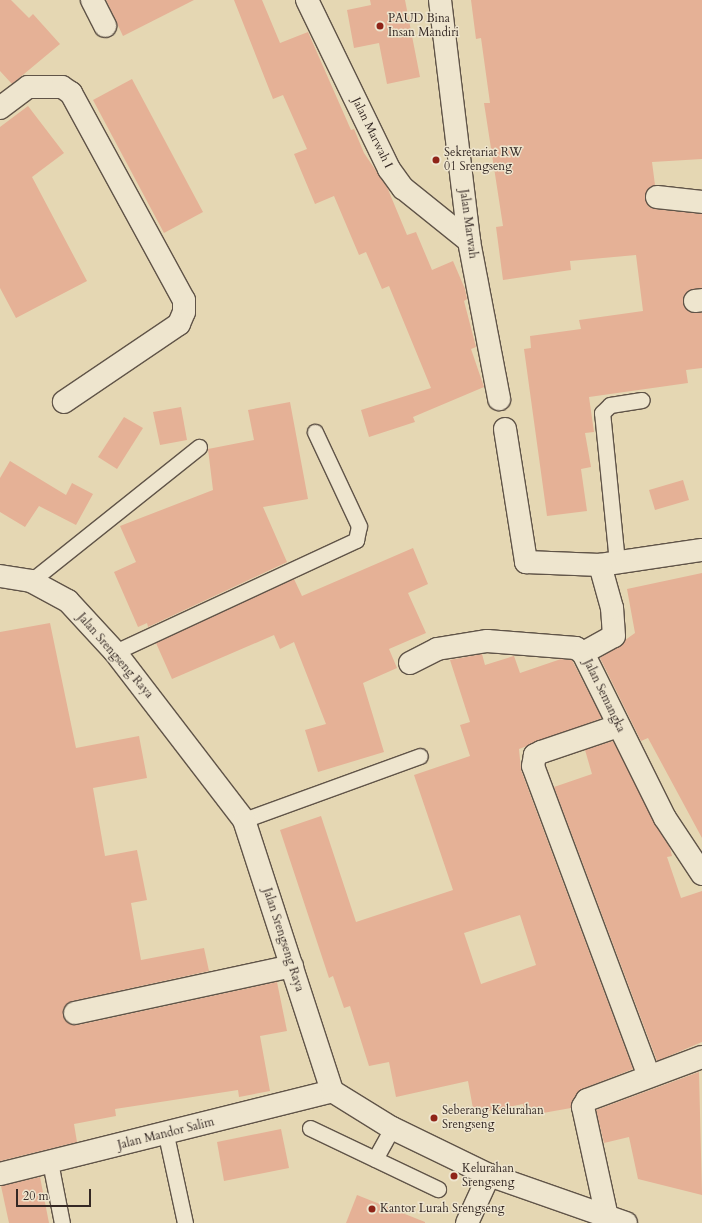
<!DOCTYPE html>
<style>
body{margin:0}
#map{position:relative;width:702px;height:1223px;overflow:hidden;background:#e5d7b3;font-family:Cardo,serif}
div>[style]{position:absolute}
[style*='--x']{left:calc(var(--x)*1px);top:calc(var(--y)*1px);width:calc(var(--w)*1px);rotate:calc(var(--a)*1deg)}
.building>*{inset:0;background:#e5b196}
.roads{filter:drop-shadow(1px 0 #605448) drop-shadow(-1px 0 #605448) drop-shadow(0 1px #605448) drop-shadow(0 -1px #605448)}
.lane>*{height:15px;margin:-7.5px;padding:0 7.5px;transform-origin:7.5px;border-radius:7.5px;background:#eee5ce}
.street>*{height:22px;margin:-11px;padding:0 11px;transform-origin:11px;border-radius:11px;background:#eee5ce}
.secondary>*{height:22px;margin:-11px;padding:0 11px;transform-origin:11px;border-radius:11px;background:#eee5ce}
.dots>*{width:11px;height:11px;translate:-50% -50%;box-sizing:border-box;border:2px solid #eee5ce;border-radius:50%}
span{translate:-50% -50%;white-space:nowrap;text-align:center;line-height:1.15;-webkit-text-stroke:3px #eee5ce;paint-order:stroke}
.poi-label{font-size:12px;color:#342824}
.left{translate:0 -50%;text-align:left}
.street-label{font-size:12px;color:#342824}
.scale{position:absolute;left:16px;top:1189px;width:75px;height:18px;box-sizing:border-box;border:2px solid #342824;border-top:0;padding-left:5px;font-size:12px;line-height:14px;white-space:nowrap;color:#342824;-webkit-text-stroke:3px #eee5ce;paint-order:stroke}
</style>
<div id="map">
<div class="building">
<div style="clip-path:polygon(0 0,11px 0,29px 18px,33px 14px,60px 44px,12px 84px,0 71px)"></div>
<div style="clip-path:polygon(106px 0,194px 0,123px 36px)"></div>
<div style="clip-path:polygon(234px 0,262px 0,280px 43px,308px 32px,351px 130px,354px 129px,364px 153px,387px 187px,407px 235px,416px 232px,432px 270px,453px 261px,465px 289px,467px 299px,464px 301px,476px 347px,471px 349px,484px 387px,413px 417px,415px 422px,369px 437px,361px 410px,431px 388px,389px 286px,382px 289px,366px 252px,359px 255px,334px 196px,315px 204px,294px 154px,307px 149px,283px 95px,273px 99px)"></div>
<div style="clip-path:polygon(370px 0,405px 0,420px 77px,387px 84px,379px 43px,354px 48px,347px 10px,371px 5px)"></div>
<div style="clip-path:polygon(471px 0,702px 0,702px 159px,652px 162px,655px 185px,645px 196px,649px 207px,655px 209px,702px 214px,702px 288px,688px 291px,683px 302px,690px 312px,702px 313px,702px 368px,686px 370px,688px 383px,589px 397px,594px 432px,585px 433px,591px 467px,581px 469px,587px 511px,547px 516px,524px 349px,531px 348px,530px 336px,581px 329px,579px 320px,643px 311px,636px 255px,570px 261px,571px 270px,503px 280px,496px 227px,503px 226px,484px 103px,490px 103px,481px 38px,476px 39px)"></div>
<div style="clip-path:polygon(132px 79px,203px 212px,164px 233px,93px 100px)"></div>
<div style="clip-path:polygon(28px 106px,64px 153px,32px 177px,87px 281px,16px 318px,0 288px,0 127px)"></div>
<div style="clip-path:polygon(290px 402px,308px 499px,263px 507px,287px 562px,148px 627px,147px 623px,138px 627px,114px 572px,136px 562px,120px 526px,213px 490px,208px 449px,254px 440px,248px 410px)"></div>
<div style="clip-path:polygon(181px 407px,187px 440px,160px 445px,153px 412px)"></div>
<div style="clip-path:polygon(124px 417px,143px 428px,117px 469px,98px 457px)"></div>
<div style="clip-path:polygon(10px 461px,66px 495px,72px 483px,93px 494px,76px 525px,39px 506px,25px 527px,0 512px,0 478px)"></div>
<div style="clip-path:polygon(683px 480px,689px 500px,655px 510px,649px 490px)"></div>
<div style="clip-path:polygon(413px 548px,428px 584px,408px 593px,426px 633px,389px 649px,397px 668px,363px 683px,384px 752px,318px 772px,305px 730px,326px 724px,294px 642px,280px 649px,274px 635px,172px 679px,156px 643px,294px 579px,302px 596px)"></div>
<div style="clip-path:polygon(702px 573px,702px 838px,648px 738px,641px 741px,600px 658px,635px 633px,627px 589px)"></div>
<div style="clip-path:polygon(50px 623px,76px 748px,139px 736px,147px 778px,93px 788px,105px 856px,137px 850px,147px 900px,131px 903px,141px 960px,204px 948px,209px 971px,72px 1001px,63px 1009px,66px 1021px,78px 1025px,277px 982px,287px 1031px,260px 1036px,270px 1091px,239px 1097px,238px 1090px,115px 1109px,116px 1116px,74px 1124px,77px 1142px,0 1161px,0 632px)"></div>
<div style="clip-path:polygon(evenodd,482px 654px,485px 665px,514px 656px,520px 673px,561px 659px,572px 660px,602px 718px,519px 749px,521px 770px,633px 1069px,582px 1089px,571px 1108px,526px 1116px,523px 1104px,474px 1114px,468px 1081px,396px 1097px,389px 1062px,369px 1066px,350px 1006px,344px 1008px,333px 976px,329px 978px,280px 830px,321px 816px,356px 922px,453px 890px,414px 775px,470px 756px,460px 725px,470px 722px,450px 660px,482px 654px,520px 915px,536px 965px,481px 984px,464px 933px,520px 915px)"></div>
<div style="clip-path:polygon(613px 741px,670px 848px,672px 856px,667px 857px,681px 898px,702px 891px,702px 1042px,657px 1061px,554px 787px,592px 774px,585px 750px)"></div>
<div style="clip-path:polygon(699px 1072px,702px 1195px,638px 1179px,629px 1137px,604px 1143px,596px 1110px)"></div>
<div style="clip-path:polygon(281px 1129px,289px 1168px,224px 1181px,217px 1142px)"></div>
<div style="clip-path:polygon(40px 1177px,49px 1223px,9px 1223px,1px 1186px)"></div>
<div style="clip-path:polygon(357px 1195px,425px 1222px,425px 1223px,346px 1223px)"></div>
</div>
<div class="roads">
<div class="lane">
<div style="--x:617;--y:562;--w:150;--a:-95.7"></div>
<div style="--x:602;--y:413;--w:11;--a:-45"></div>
<div style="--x:610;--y:405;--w:32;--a:-9"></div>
<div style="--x:31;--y:581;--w:215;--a:-38.6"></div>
<div style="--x:115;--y:652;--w:266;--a:-24.9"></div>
<div style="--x:356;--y:540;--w:14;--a:-78"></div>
<div style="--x:359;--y:526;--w:104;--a:-115.1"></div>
<div style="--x:244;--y:820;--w:187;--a:-20"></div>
<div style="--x:310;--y:1128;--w:142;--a:25.5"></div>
<div style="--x:166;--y:1135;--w:90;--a:77.8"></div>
<div style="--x:375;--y:1159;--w:35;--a:-61"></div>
<div style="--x:50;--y:1162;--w:62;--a:78.9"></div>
</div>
<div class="street">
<div style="--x:92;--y:0;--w:29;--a:63"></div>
<div style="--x:307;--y:0;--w:188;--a:64.1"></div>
<div style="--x:389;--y:169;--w:24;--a:54"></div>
<div style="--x:403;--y:188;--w:85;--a:38.8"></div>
<div style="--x:440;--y:0;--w:243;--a:83.1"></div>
<div style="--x:469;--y:241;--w:161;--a:79.2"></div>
<div style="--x:0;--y:108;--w:35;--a:-37"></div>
<div style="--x:28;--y:87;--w:34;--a:0"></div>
<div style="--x:62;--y:87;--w:11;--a:34"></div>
<div style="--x:71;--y:93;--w:236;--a:61.4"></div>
<div style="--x:184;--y:300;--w:12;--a:90"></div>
<div style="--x:184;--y:312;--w:13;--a:113"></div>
<div style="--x:179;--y:324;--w:139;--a:145.9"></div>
<div style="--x:657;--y:197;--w:45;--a:6.3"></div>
<div style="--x:695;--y:301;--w:7;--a:-8"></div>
<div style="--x:505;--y:429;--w:135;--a:81"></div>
<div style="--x:526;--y:562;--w:74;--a:2.3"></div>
<div style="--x:600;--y:565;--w:103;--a:-8.4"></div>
<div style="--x:583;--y:653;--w:35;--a:-29"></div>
<div style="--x:614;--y:636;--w:28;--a:-94"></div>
<div style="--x:612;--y:608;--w:45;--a:-105.6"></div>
<div style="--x:410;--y:663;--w:30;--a:-27"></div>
<div style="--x:437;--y:649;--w:51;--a:-9.1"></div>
<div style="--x:487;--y:641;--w:89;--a:4.5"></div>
<div style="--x:576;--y:648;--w:9;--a:36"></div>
<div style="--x:583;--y:653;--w:184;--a:63.6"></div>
<div style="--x:665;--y:818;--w:67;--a:56.5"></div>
<div style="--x:618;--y:726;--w:81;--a:161.3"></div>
<div style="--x:541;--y:752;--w:7;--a:153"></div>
<div style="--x:535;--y:755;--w:11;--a:100"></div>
<div style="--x:533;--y:766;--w:331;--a:69.5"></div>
<div style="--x:75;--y:1013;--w:222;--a:-12.2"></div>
<div style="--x:0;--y:1174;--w:342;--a:-14"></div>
<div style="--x:607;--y:1217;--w:113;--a:-102.3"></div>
<div style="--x:583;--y:1107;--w:8;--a:-60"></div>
<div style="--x:587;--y:1100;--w:123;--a:-20.5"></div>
<div style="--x:467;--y:1223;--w:53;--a:-65.4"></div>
</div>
<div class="secondary">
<div style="--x:0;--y:576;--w:31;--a:9"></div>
<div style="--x:31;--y:581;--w:42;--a:28.4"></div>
<div style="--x:68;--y:601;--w:69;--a:47.3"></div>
<div style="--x:115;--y:652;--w:212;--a:52.5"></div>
<div style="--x:244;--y:820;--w:285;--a:72"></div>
<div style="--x:332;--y:1091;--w:70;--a:31.7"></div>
<div style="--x:392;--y:1128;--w:108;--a:25.9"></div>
<div style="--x:489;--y:1175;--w:145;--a:19.3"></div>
</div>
</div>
<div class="dots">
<div style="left:380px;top:26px;background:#8f2418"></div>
<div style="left:436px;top:160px;background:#8f2418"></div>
<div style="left:434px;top:1118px;background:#8f2418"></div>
<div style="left:454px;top:1176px;background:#8f2418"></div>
<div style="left:372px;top:1209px;background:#8f2418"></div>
</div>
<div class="poi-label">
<span class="left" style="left:388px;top:26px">PAUD Bina<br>Insan Mandiri</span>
<span class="left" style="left:444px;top:160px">Sekretariat RW<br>01 Srengseng</span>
<span class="left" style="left:442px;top:1118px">Seberang Kelurahan<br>Srengseng</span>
<span class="left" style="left:462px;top:1176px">Kelurahan<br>Srengseng</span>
<span class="left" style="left:380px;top:1209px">Kantor Lurah Srengseng</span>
</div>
<div class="street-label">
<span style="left:372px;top:133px;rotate:64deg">Jalan Marwah I</span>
<span style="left:468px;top:224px;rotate:82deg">Jalan Marwah</span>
<span style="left:115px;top:656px;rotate:49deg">Jalan Srengseng Raya</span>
<span style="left:604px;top:696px;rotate:64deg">Jalan Semangka</span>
<span style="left:283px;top:940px;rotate:72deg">Jalan Srengseng Raya</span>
<span style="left:166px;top:1134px;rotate:-14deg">Jalan Mandor Salim</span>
</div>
<div class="scale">20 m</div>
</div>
